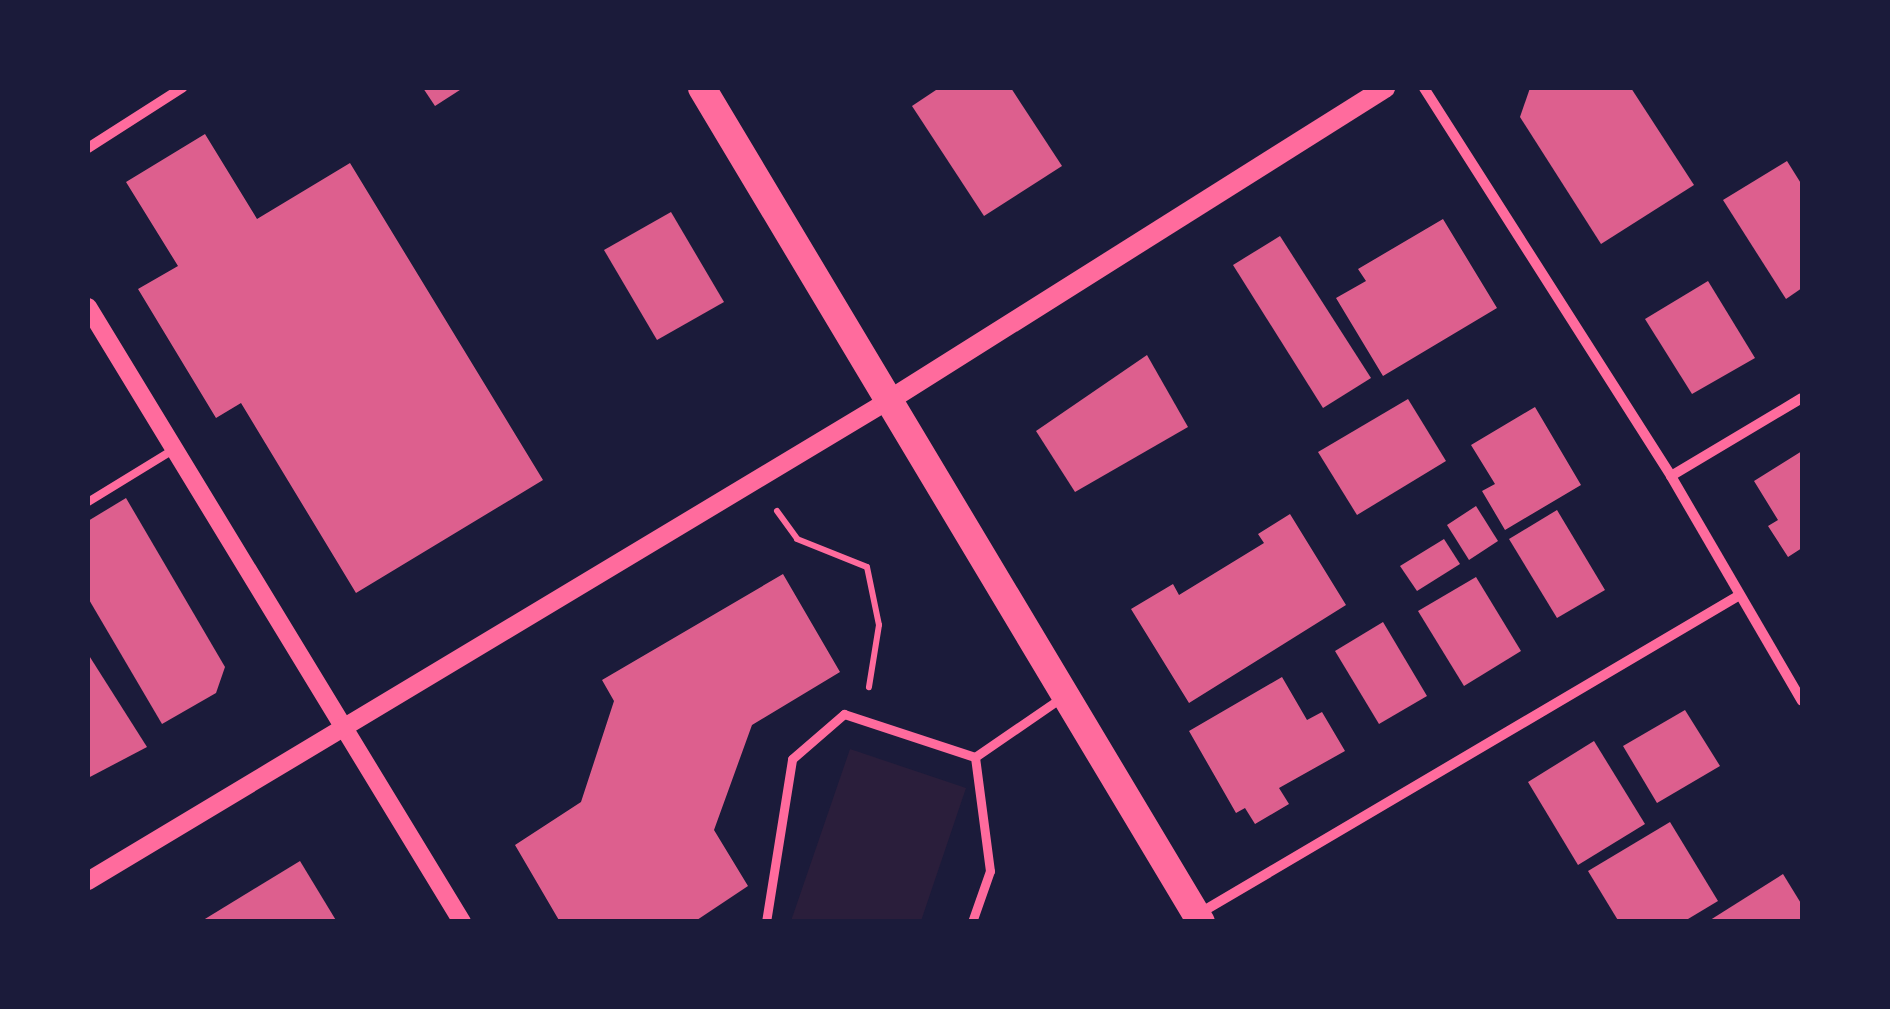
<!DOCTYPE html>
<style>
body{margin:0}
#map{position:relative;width:1890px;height:1009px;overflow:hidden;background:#1b1b3a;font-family:"Fira Sans Condensed",sans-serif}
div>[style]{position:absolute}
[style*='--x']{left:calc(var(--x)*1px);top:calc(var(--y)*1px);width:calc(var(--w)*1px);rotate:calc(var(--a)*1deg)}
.green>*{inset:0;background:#2a1e3b}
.building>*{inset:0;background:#dd5f8e}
.path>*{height:6px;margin:-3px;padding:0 3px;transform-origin:3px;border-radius:3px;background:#ff6b9d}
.service>*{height:8px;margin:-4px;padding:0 4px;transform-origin:4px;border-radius:4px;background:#ff6b9d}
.pedestrian>*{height:9px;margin:-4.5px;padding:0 4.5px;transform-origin:4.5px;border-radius:4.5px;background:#ff6b9d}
.minor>*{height:10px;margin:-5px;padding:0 5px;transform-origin:5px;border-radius:5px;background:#ff6b9d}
.tertiary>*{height:18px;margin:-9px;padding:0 9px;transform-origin:9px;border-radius:9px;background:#ff6b9d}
.secondary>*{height:20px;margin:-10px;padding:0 10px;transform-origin:10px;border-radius:10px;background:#ff6b9d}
.trunk>*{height:28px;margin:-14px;padding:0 14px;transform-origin:14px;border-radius:14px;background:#ff6b9d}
span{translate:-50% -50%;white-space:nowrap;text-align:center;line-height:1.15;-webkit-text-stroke:8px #1b1b3a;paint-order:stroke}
.frame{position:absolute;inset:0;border:90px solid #1b1b3a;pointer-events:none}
</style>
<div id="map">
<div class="green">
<div style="clip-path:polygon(850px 749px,966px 788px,921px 921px,791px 921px)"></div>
</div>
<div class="building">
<div style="clip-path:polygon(423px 88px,463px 88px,435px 106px)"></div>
<div style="clip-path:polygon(939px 88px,1011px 88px,1062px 166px,984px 216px,912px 106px)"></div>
<div style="clip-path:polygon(1530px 88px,1631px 88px,1694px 185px,1601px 244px,1520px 117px)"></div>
<div style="clip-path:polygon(205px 134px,257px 219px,350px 163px,543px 480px,356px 593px,241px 403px,216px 418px,138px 289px,178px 266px,126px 182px)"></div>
<div style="clip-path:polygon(1787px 161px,1802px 185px,1802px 288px,1786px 299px,1723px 200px)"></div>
<div style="clip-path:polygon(671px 212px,724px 302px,657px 340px,604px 250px)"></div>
<div style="clip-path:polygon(1443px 219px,1497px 308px,1383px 376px,1336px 298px,1366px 281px,1358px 269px)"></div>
<div style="clip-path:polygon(1280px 236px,1371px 378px,1323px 408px,1233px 265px)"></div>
<div style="clip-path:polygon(1708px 281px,1755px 358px,1692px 394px,1645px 319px)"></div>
<div style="clip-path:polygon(1147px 355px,1188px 427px,1075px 492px,1036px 431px)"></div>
<div style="clip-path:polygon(1408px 399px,1446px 461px,1357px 515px,1318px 452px)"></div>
<div style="clip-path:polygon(1535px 407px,1581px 485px,1505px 530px,1482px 491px,1495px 484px,1471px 445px)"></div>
<div style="clip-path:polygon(1802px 451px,1802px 548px,1788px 557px,1768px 526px,1778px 520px,1754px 481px)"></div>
<div style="clip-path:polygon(126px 498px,225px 667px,216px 693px,162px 724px,88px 598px,88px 521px)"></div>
<div style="clip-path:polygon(1476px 506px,1498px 541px,1469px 560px,1447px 525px)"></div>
<div style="clip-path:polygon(1557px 510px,1605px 590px,1557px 618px,1509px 539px)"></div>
<div style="clip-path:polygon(1290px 514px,1346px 605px,1189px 703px,1131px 609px,1173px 584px,1179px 595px,1264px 543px,1258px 534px)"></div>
<div style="clip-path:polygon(1444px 539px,1460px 564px,1417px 591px,1400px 566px)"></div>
<div style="clip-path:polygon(783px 574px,840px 672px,752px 725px,714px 830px,748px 886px,694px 922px,560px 922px,515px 845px,581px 802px,614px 701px,602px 680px)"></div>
<div style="clip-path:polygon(1476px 577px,1521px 651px,1464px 686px,1418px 611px)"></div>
<div style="clip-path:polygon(1383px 622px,1427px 696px,1379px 724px,1335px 651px)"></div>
<div style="clip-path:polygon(88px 654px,147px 747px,88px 778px)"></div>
<div style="clip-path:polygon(1282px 677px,1307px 720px,1322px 712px,1345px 751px,1279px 788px,1289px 804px,1255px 824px,1245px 808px,1236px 813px,1189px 731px)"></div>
<div style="clip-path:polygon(1685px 710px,1720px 766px,1657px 803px,1623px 746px)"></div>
<div style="clip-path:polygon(1594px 741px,1645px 824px,1578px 865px,1528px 782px)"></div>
<div style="clip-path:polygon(1670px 822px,1718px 901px,1683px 922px,1619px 922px,1588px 871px)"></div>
<div style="clip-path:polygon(300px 861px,337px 922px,200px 922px)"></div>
<div style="clip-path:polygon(1783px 874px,1802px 905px,1802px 922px,1707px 922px)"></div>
</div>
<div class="path">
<div style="--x:777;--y:511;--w:34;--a:54"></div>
<div style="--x:797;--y:539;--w:75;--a:21.8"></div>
<div style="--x:867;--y:567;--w:59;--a:78.3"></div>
<div style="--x:879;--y:625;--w:63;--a:99.2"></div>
</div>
<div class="service">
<div style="--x:88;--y:502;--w:100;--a:-31.5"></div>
</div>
<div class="pedestrian">
<div style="--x:766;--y:922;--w:165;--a:-80.9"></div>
<div style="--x:792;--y:759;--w:69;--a:-40.9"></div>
<div style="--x:844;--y:714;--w:138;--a:18.2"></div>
<div style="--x:972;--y:922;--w:54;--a:-70.6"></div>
<div style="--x:990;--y:871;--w:115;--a:-97.5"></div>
<div style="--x:975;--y:757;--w:104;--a:-34.5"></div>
</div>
<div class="minor">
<div style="--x:1424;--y:88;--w:460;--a:57.5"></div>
<div style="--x:1671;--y:476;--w:152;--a:-30.8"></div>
<div style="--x:88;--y:148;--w:112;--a:-32.6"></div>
<div style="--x:1671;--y:476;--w:260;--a:59.8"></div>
<div style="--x:1200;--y:913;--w:624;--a:-30.51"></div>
</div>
<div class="tertiary">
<div style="--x:88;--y:307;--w:720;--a:58.69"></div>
<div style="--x:88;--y:881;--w:937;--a:-30.97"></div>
</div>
<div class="secondary">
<div style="--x:891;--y:399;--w:584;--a:-32.19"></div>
</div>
<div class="trunk">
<div style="--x:702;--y:88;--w:972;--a:59.11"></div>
</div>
<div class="frame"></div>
</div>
